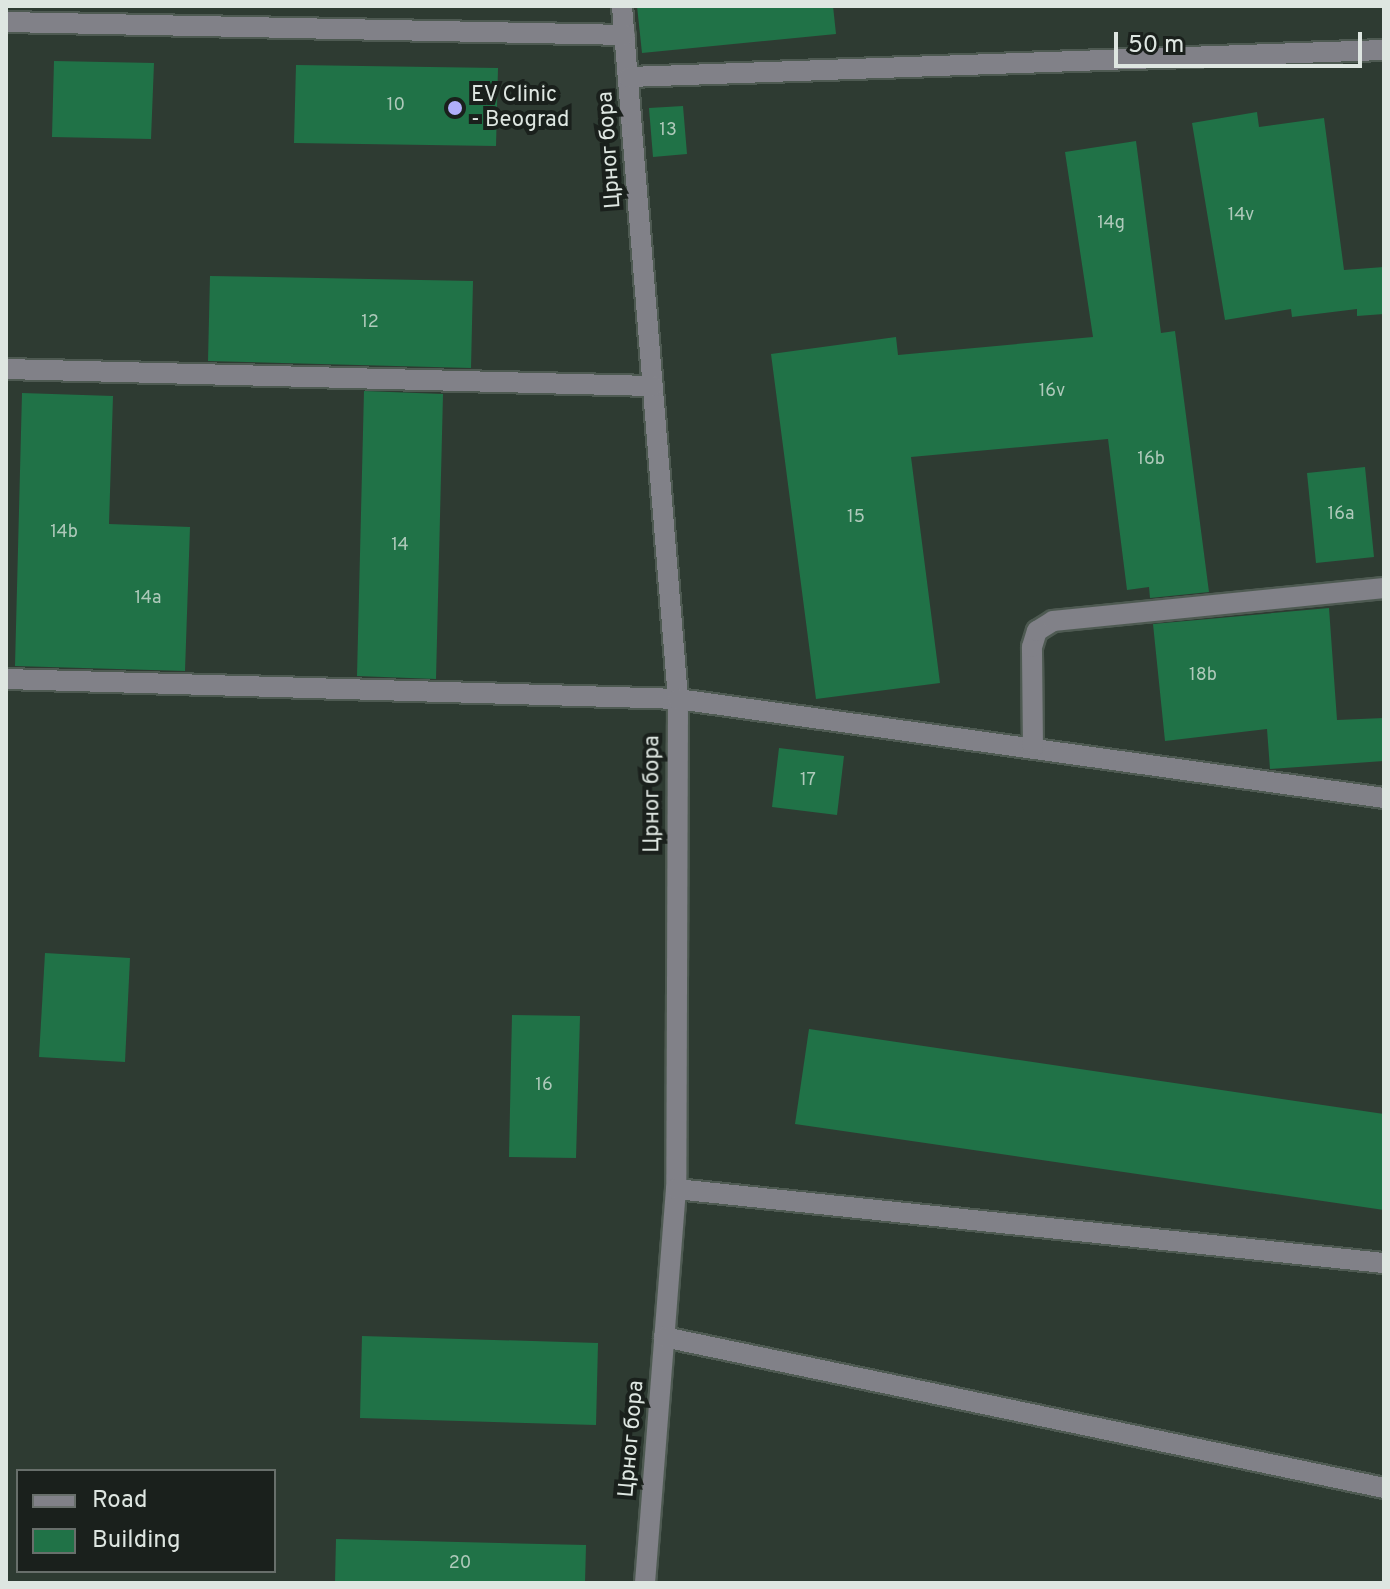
<!DOCTYPE html>
<meta charset="utf-8">
<style>
body{margin:0}
#map{position:relative;width:1390px;height:1589px;overflow:hidden;background:#2e3b32;font-family:Overpass,sans-serif}
div>[style]{position:absolute}
[style*='--x']{left:calc(var(--x)*1px);top:calc(var(--y)*1px);width:calc(var(--w)*1px);rotate:calc(var(--a)*1deg)}
.building>*{inset:0;background:#207247}
.roads{filter:drop-shadow(2px 0 #4e5a52) drop-shadow(-2px 0 #4e5a52) drop-shadow(0 2px #4e5a52) drop-shadow(0 -2px #4e5a52)}
.minor>*{height:20px;margin:-10px;padding:0 10px;transform-origin:10px;border-radius:10px;background:#818188}
.dots>*{width:22px;height:22px;translate:-50% -50%;box-sizing:border-box;border:4px solid #1a201c;border-radius:50%}
span{translate:-50% -50%;white-space:nowrap;text-align:center;line-height:1.15;-webkit-text-stroke:8px #1a201c;paint-order:stroke}
.number-label{font-size:18px;color:#aec9ba}
.number-label span{-webkit-text-stroke-width:0}
.poi-label{font-size:22px;color:#dee6e1}
.left{translate:0 -50%;text-align:left}
.street-label{font-size:22px;color:#dee6e1}
.frame{position:absolute;inset:0;border:8px solid #dee6e1;pointer-events:none}
.legend{position:absolute;left:16px;top:1469px;width:260px;height:104px;box-sizing:border-box;background:#1a201c;border:2px solid #686f6b;margin:0;padding:10px 14px;list-style:none;font-size:24px;color:#dee6e1}
.legend li{display:flex;align-items:center;gap:16px;height:40px}
.legend b{width:40px;border:2px solid #686f6b}
.scale{position:absolute;left:1114px;top:32px;width:248px;height:36px;box-sizing:border-box;border:4px solid #dee6e1;border-top:0;padding-left:10px;font-size:24px;line-height:28px;white-space:nowrap;color:#dee6e1;-webkit-text-stroke:6px #1a201c;paint-order:stroke}
</style>
<div id="map">
<div class="building">
<div style="clip-path:polygon(637px 6px,833px 6px,836px 34px,642px 53px)"></div>
<div style="clip-path:polygon(54px 61px,154px 63px,151px 139px,52px 137px)"></div>
<div style="clip-path:polygon(296px 65px,498px 68px,496px 146px,294px 143px)"></div>
<div style="clip-path:polygon(683px 106px,687px 154px,653px 157px,649px 108px)"></div>
<div style="clip-path:polygon(1257px 112px,1259px 127px,1324px 118px,1344px 270px,1384px 267px,1384px 314px,1357px 316px,1357px 309px,1292px 317px,1291px 309px,1225px 320px,1192px 123px)"></div>
<div style="clip-path:polygon(1136px 141px,1161px 333px,1175px 331px,1209px 592px,1150px 598px,1149px 587px,1127px 590px,1108px 439px,911px 457px,940px 683px,816px 699px,771px 354px,896px 337px,898px 355px,1093px 337px,1065px 152px)"></div>
<div style="clip-path:polygon(210px 276px,473px 281px,471px 368px,208px 361px)"></div>
<div style="clip-path:polygon(364px 391px,443px 394px,436px 679px,357px 676px)"></div>
<div style="clip-path:polygon(22px 393px,113px 396px,109px 524px,190px 527px,185px 671px,15px 666px)"></div>
<div style="clip-path:polygon(1365px 467px,1374px 557px,1316px 563px,1307px 473px)"></div>
<div style="clip-path:polygon(1329px 608px,1337px 720px,1384px 718px,1384px 761px,1270px 769px,1267px 729px,1165px 741px,1153px 624px)"></div>
<div style="clip-path:polygon(779px 748px,844px 756px,837px 815px,772px 807px)"></div>
<div style="clip-path:polygon(45px 953px,130px 958px,125px 1062px,39px 1057px)"></div>
<div style="clip-path:polygon(512px 1015px,580px 1016px,576px 1158px,509px 1157px)"></div>
<div style="clip-path:polygon(809px 1029px,1384px 1114px,1384px 1210px,795px 1124px)"></div>
<div style="clip-path:polygon(362px 1336px,598px 1343px,596px 1425px,360px 1418px)"></div>
<div style="clip-path:polygon(336px 1539px,586px 1545px,585px 1583px,335px 1583px)"></div>
</div>
<div class="roads">
<div class="minor">
<div style="--x:622;--y:6;--w:695;--a:85.38"></div>
<div style="--x:678;--y:699;--w:490;--a:90.2"></div>
<div style="--x:676;--y:1189;--w:395;--a:94.5"></div>
<div style="--x:6;--y:22;--w:619;--a:1.2"></div>
<div style="--x:629;--y:77;--w:755;--a:-2.05"></div>
<div style="--x:6;--y:369;--w:647;--a:1.51"></div>
<div style="--x:6;--y:679;--w:672;--a:1.7"></div>
<div style="--x:678;--y:699;--w:713;--a:7.98"></div>
<div style="--x:1033;--y:748;--w:101;--a:-90.6"></div>
<div style="--x:1032;--y:647;--w:17;--a:-73"></div>
<div style="--x:1037;--y:631;--w:19;--a:-32"></div>
<div style="--x:1053;--y:621;--w:333;--a:-5.7"></div>
<div style="--x:676;--y:1189;--w:712;--a:5.97"></div>
<div style="--x:664;--y:1337;--w:736;--a:11.84"></div>
</div>
</div>
<div class="dots">
<div style="left:455px;top:108px;background:#b0aefa"></div>
</div>
<div class="number-label">
<span style="left:396px;top:106px">10</span>
<span style="left:668px;top:131px">13</span>
<span style="left:1241px;top:216px">14v</span>
<span style="left:1111px;top:224px">14g</span>
<span style="left:370px;top:323px">12</span>
<span style="left:1052px;top:392px">16v</span>
<span style="left:1151px;top:460px">16b</span>
<span style="left:1341px;top:515px">16a</span>
<span style="left:856px;top:518px">15</span>
<span style="left:64px;top:533px">14b</span>
<span style="left:400px;top:546px">14</span>
<span style="left:148px;top:599px">14a</span>
<span style="left:1203px;top:676px">18b</span>
<span style="left:808px;top:781px">17</span>
<span style="left:544px;top:1086px">16</span>
<span style="left:460px;top:1564px">20</span>
</div>
<div class="poi-label">
<span class="left" style="left:471px;top:108px">EV Clinic<br>- Beograd</span>
</div>
<div class="street-label">
<span style="left:610px;top:150px;rotate:-94deg">Црног бора</span>
<span style="left:653px;top:794px;rotate:-90deg">Црног бора</span>
<span style="left:632px;top:1439px;rotate:-85deg">Црног бора</span>
</div>
<div class="frame"></div>
<ul class="legend">
<li><b style="height:10px;background:#818188"></b>Road</li>
<li><b style="height:22px;background:#207247"></b>Building</li>
</ul>
<div class="scale">50 m</div>
</div>
